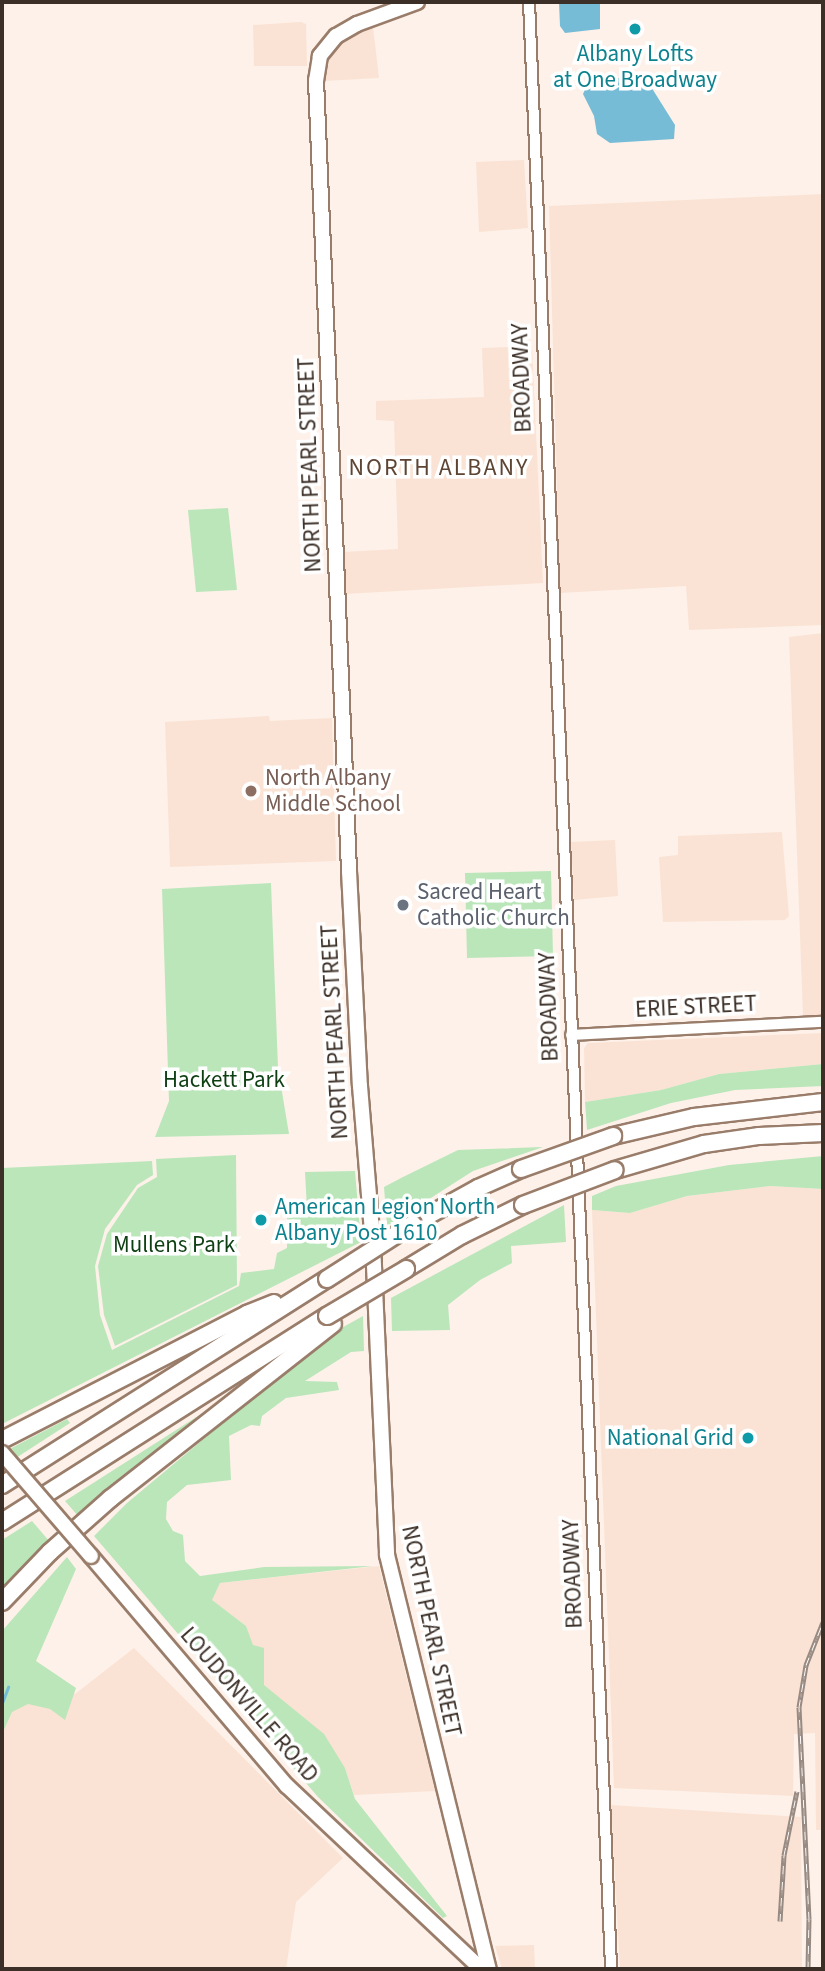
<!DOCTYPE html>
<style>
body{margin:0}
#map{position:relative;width:825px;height:1971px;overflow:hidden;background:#fef1e9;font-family:"Source Sans 3",sans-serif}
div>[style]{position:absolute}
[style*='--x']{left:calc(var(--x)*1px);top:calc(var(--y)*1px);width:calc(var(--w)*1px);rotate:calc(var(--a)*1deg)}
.built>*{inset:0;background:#fae3d4}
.green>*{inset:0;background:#bae6ba}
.water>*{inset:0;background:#76bcd6}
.stream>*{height:2.5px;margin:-1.25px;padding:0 1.25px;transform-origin:1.25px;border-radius:1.25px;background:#76bcd6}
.roads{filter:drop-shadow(2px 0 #997d6a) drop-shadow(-2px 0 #997d6a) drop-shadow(0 2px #997d6a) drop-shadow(0 -2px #997d6a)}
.minor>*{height:10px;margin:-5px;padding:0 5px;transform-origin:5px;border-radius:5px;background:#fff}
.major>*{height:14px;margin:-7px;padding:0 7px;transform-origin:7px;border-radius:7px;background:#fff}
.highway>*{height:16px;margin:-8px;padding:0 8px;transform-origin:8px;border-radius:8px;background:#fff}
.rail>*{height:5px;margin-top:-2.5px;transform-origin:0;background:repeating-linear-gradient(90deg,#fff 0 8px,#968a82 0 16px);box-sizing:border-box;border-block:2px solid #968a82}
.bridges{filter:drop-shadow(2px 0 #997d6a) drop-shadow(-2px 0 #997d6a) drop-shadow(0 2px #997d6a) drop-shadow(0 -2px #997d6a)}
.major-bridge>*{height:14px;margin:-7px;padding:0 7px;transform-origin:7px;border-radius:7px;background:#fff}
.highway-bridge>*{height:16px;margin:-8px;padding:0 8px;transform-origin:8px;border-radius:8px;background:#fff}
.dots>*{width:19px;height:19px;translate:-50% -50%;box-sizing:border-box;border:4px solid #fff;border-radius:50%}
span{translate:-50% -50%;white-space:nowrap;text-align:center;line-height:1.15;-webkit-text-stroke:7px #fff;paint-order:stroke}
.culture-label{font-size:23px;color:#0d838f}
.left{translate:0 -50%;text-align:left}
.right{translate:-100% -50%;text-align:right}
.street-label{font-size:23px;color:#3b2f27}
.education-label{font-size:23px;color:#785e54}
.worship-label{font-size:23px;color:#5b616d}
.park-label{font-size:23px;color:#0e3f13}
.neighbourhood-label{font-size:24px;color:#5d4433;letter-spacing:2px}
.frame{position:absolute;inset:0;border:4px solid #3b2f27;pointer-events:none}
</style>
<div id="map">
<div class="built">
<div style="clip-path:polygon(301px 22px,306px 24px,307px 66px,254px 66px,253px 25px)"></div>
<div style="clip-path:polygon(373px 27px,379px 78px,324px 81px,328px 53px,347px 36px)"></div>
<div style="clip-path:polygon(524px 160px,528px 228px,479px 232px,476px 162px)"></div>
<div style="clip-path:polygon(823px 194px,823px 625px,689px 630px,686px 586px,560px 593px,549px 206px)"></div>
<div style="clip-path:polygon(532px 346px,543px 583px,344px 594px,343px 552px,398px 549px,394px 421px,376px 420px,376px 401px,484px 397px,482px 348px)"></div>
<div style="clip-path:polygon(823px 633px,823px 1016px,803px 1016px,789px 637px)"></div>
<div style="clip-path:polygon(269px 716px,270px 721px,332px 718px,336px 861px,170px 867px,165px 722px)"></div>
<div style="clip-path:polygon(782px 832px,789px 916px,785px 920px,663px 922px,659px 857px,678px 855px,678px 836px)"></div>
<div style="clip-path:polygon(615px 840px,618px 896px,574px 900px,571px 842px)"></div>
<div style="clip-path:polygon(823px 1033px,823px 1064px,719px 1074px,661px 1090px,585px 1102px,584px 1048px,588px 1043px)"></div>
<div style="clip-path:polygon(770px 1186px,823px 1189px,823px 1830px,816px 1830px,815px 1733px,794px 1734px,793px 1796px,614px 1788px,592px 1210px,630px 1213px,687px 1196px)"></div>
<div style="clip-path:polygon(379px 1566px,435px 1791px,354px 1795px,345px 1768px,264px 1685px,246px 1626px,211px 1600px,220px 1583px)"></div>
<div style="clip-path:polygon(134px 1648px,343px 1858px,296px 1902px,286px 1969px,2px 1969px,2px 1714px,23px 1661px,75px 1694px)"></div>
<div style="clip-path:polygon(611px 1805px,801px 1817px,802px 1969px,620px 1969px)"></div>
<div style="clip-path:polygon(534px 1945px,535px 1969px,502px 1969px,495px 1946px)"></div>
</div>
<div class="green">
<div style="clip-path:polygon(228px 508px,237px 590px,196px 592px,188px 510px)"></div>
<div style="clip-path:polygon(551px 871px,553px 956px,467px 958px,465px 873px)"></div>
<div style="clip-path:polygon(271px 883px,278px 1068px,289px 1134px,155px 1137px,169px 1101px,162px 889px)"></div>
<div style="clip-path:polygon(823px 1064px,823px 1086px,735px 1090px,671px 1103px,587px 1130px,585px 1102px,661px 1090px,719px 1074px)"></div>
<div style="clip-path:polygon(543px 1147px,473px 1171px,387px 1226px,384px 1187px,403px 1177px,458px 1150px)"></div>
<div style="clip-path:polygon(236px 1155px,237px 1285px,115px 1346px,104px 1315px,98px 1266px,107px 1234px,138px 1188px,157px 1177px,156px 1159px)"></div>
<div style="clip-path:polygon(823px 1156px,823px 1189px,770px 1186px,687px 1196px,630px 1213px,592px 1210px,592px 1196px,616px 1186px,729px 1165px)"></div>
<div style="clip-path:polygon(152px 1161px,153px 1175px,137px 1185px,105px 1229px,95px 1266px,100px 1315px,112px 1350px,239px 1286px,241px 1273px,274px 1269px,277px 1253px,287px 1248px,287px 1213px,307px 1209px,305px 1172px,355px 1171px,361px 1242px,2px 1424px,2px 1168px)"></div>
<div style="clip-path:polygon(564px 1205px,566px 1242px,511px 1246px,512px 1263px,480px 1280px,448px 1305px,450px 1330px,392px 1331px,391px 1298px)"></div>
<div style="clip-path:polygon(363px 1316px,364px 1351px,351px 1352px,305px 1381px,337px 1382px,339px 1390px,286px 1398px,262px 1416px,260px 1426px,251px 1425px,229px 1436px,231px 1480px,187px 1485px,167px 1502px,166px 1519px,173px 1531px,183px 1535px,185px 1561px,200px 1576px,264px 1567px,373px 1566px,220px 1583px,212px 1600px,246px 1626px,253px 1645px,264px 1648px,264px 1685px,324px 1734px,345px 1768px,355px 1799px,447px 1916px,443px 1918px,318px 1797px,94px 1536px,127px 1503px,327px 1336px)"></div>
<div style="clip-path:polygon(209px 1409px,79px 1517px,65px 1501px)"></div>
<div style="clip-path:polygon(67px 1419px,70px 1423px,2px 1467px,2px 1453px)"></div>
<div style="clip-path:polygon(32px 1521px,50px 1542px,2px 1591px,2px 1540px)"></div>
<div style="clip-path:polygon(67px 1557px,76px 1569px,36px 1661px,76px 1688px,65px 1720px,50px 1709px,28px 1704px,12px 1712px,2px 1734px,2px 1631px)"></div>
</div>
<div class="water">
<div style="clip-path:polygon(559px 2px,600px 2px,600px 29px,565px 33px,560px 26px)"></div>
<div style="clip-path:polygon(630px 77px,648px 82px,675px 125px,674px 139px,610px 143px,597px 134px,594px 116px,583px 94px,587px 85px,596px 80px)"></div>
</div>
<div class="stream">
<div style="--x:2;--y:1703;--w:17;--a:-69"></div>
</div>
<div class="roads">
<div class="minor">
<div style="--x:529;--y:2;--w:1969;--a:87.61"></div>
<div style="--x:571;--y:1035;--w:252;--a:-3"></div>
</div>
<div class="major">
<div style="--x:417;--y:2;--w:64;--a:159.9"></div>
<div style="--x:357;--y:24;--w:24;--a:150"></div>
<div style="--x:336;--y:36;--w:26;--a:129"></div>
<div style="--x:320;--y:56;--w:24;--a:99"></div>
<div style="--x:316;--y:80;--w:792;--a:87.61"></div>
<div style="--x:349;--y:871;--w:215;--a:87.1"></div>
<div style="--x:360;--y:1086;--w:159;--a:85.3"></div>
<div style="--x:373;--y:1244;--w:311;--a:87.4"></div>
<div style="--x:387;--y:1555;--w:426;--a:76.2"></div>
<div style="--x:91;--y:1556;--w:302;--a:49.6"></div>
<div style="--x:287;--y:1786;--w:267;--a:43.3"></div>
</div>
<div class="highway">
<div style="--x:613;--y:1136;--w:83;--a:-13.2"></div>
<div style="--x:694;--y:1117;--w:130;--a:-6.6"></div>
<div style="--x:615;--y:1170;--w:93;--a:-16.3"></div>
<div style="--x:704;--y:1144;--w:56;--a:-8.3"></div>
<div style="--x:759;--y:1136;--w:64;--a:-2.7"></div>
<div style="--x:413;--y:1224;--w:74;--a:-29"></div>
<div style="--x:478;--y:1188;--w:47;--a:-23.8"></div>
<div style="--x:406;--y:1269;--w:66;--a:-31.3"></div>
<div style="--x:462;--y:1235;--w:68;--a:-26.2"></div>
<div style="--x:2;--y:1440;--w:276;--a:-27.2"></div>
<div style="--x:247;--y:1314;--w:29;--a:-22"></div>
<div style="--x:2;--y:1485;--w:385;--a:-32.4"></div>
<div style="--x:2;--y:1522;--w:385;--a:-32.4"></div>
<div style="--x:2;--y:1602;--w:69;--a:-46.2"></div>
<div style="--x:50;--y:1552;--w:81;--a:-41.5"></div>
<div style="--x:111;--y:1498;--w:282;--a:-38.1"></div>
</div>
</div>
<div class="rail">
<div style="--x:780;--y:1921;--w:66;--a:-86.5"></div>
<div style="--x:784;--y:1855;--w:65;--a:-78.5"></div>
<div style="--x:808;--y:1969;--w:50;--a:-88.9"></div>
<div style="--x:809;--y:1919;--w:212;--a:-92.7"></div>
<div style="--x:799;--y:1707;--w:43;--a:-80.5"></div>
<div style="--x:806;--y:1665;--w:46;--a:-68.4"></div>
</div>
<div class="bridges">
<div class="major-bridge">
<div style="--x:2;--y:1453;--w:136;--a:49.2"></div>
</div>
<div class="highway-bridge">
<div style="--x:521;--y:1169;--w:98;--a:-19.7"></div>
<div style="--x:523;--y:1205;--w:98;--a:-20.8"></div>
<div style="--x:327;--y:1279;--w:102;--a:-32.6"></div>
<div style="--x:327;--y:1316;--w:92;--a:-30.7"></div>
</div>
</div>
<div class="dots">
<div style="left:635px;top:29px;background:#0f9aa8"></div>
<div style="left:251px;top:791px;background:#8d6e63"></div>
<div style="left:403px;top:905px;background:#6b7280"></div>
<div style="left:261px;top:1220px;background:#0f9aa8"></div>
<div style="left:748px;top:1438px;background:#0f9aa8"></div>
</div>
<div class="culture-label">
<span style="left:635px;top:67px">Albany Lofts<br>at One Broadway</span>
<span class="left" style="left:275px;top:1220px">American Legion North<br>Albany Post 1610</span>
<span class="right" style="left:734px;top:1438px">National Grid</span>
</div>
<div class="street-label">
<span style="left:522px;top:378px;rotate:-92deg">BROADWAY</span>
<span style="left:310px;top:465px;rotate:-92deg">NORTH PEARL STREET</span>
<span style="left:549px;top:1007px;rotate:-92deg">BROADWAY</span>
<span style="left:696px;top:1007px;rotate:-3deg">ERIE STREET</span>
<span style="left:335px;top:1032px;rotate:-93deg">NORTH PEARL STREET</span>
<span style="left:573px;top:1574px;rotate:-92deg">BROADWAY</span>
<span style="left:431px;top:1631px;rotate:78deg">NORTH PEARL STREET</span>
<span style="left:249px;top:1705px;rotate:49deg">LOUDONVILLE ROAD</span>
</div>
<div class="education-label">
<span class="left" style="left:265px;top:791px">North Albany<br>Middle School</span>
</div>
<div class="worship-label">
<span class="left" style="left:417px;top:905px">Sacred Heart<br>Catholic Church</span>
</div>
<div class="park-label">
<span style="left:224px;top:1080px">Hackett Park</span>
<span style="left:174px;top:1245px">Mullens Park</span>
</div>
<div class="neighbourhood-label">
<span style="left:439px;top:468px">NORTH ALBANY</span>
</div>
<div class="frame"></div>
</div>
